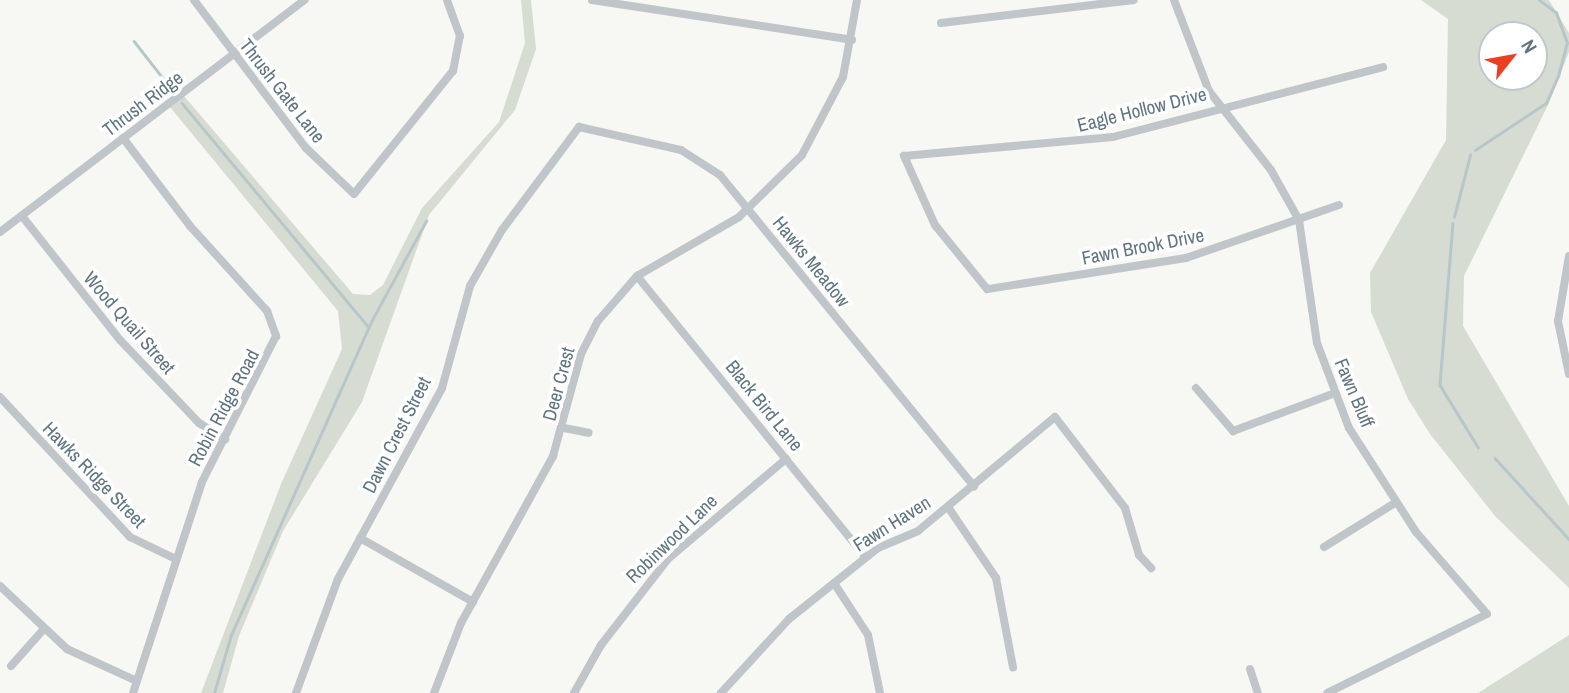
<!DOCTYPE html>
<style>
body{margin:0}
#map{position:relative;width:1569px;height:693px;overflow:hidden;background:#f7f7f3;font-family:"Archivo Narrow",sans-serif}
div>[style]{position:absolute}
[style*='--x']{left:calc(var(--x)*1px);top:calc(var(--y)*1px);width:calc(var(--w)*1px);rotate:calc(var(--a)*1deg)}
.green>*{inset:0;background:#d7dcd2}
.stream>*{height:2.5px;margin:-1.25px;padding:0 1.25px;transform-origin:1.25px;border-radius:1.25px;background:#b7c6c9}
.street>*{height:8px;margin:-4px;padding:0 4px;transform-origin:4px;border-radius:4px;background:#bfc5c8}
span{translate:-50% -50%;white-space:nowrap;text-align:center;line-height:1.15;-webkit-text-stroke:7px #fff;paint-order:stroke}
.street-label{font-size:19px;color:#617580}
.north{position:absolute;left:1478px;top:21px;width:70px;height:70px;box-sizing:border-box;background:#fff;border:2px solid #c0c8cc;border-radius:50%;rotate:59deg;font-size:19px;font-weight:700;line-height:28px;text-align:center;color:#617580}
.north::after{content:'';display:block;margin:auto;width:24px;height:32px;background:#ea3f21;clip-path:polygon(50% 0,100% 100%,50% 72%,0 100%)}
</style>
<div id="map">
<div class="green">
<div style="clip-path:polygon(521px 0,531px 0,536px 49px,515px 110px,429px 215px,362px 402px,283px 531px,239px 636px,223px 693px,201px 693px,281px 484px,342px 349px,338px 311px,170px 107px,184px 96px,353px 294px,370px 295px,383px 285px,422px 208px,499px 122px,525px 43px)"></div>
<div style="clip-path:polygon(evenodd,1421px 0,1549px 0,1569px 33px,1569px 52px,1549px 103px,1464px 276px,1463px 326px,1569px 506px,1569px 588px,1495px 516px,1430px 434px,1408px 399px,1371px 312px,1370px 273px,1446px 140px,1448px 19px,1421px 0,1534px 35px,1534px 77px,1492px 77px,1492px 35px,1534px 35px)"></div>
<div style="clip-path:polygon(1569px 635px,1569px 693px,1478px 693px)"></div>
</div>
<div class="stream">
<div style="--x:134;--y:41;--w:63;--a:52"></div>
<div style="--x:182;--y:103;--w:290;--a:50.2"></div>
<div style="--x:1475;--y:150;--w:85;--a:-33.5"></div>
<div style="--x:1546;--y:103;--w:30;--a:-66"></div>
<div style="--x:1558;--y:76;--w:34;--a:-75"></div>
<div style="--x:1567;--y:43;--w:32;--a:-110"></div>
<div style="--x:1556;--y:13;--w:21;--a:-143"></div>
<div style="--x:1454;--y:217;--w:64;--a:-75.5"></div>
<div style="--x:1453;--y:223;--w:163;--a:94.6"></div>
<div style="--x:1440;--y:385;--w:73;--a:58.5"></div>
<div style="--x:1495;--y:458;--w:110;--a:47.6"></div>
<div style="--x:214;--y:693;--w:60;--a:-73.7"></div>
<div style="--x:231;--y:635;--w:345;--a:-65.9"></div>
<div style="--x:372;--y:320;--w:113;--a:-61.4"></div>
</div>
<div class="street">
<div style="--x:194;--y:0;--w:186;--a:52.9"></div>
<div style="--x:306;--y:148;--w:66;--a:43.8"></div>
<div style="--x:354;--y:194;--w:158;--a:-51.2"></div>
<div style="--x:453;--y:71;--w:36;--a:-79"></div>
<div style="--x:460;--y:36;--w:38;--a:-110"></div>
<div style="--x:592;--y:0;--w:263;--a:8.7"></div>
<div style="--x:1174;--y:0;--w:97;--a:69"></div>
<div style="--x:1209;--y:91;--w:100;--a:51.9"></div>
<div style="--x:1271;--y:170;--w:57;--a:60.8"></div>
<div style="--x:1299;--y:220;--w:124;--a:81.7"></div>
<div style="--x:1317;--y:343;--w:91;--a:69.4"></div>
<div style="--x:1349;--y:428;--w:124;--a:57.2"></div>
<div style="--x:1416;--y:532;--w:108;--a:49.1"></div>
<div style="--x:1487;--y:614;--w:178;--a:153.7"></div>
<div style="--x:941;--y:23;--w:194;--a:-6.8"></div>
<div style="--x:123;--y:138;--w:111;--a:52.7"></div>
<div style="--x:190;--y:226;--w:115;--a:47.8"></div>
<div style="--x:267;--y:311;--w:27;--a:70"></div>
<div style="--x:276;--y:336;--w:164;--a:116.9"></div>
<div style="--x:202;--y:482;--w:222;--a:108.1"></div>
<div style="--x:1339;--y:205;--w:162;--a:160.9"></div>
<div style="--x:1186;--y:258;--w:201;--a:171.1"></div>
<div style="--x:987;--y:289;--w:82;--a:-129.1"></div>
<div style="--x:935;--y:225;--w:76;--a:-114.2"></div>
<div style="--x:904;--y:156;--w:210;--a:-5.2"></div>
<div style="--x:1113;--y:137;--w:279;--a:-14.5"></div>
<div style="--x:22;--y:216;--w:158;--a:51.7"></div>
<div style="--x:120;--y:340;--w:115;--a:46.4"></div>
<div style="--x:199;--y:423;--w:31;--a:32"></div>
<div style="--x:0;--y:232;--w:383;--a:-37.3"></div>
<div style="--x:1569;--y:256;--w:66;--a:99.6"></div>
<div style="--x:1558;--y:321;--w:54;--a:78.3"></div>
<div style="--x:637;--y:276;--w:362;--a:50.9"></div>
<div style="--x:1196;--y:388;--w:57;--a:49.3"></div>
<div style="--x:1233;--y:431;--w:109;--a:-20.4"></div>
<div style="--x:0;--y:397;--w:191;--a:47.1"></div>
<div style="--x:130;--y:537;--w:51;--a:25.6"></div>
<div style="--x:564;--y:428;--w:25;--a:11"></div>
<div style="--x:948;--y:507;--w:86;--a:55.9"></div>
<div style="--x:996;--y:578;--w:91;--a:79.2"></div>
<div style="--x:360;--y:538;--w:130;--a:29.5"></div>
<div style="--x:1324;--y:547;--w:84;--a:-31.8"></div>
<div style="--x:834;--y:583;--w:62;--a:56.8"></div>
<div style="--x:868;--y:635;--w:59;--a:78.3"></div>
<div style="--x:0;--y:586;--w:92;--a:43.2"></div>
<div style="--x:67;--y:649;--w:77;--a:24.6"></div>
<div style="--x:11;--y:666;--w:48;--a:-48.4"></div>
<div style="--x:1250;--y:669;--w:25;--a:72"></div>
<div style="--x:296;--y:693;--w:121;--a:-69.8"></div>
<div style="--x:338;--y:579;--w:217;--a:-61.4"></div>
<div style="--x:442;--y:388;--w:106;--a:-74.6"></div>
<div style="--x:470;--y:286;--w:64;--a:-60.3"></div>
<div style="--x:502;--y:230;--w:129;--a:-53.2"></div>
<div style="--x:579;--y:127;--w:105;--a:12.7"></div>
<div style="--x:681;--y:150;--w:46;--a:32.7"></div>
<div style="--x:720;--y:175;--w:402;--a:50.8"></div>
<div style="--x:434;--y:693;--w:75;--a:-68.9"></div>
<div style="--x:461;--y:623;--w:191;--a:-61.1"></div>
<div style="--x:553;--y:456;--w:106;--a:-74.6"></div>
<div style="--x:581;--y:354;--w:37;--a:-63"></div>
<div style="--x:598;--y:321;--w:60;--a:-49.1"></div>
<div style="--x:637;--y:276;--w:118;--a:-30"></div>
<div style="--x:739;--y:217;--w:88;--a:-44.5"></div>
<div style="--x:802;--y:155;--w:88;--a:-62.3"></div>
<div style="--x:843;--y:77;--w:78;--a:-79.7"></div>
<div style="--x:574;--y:693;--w:55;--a:-60.6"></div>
<div style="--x:601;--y:645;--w:109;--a:-52.1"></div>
<div style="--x:668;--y:559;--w:155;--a:-40.3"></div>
<div style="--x:721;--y:693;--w:100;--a:-47.4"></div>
<div style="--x:789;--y:619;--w:114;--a:-38.6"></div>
<div style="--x:878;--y:548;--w:43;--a:-23"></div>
<div style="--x:918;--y:531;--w:178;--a:-39.8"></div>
<div style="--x:1055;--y:417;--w:115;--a:52.4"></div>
<div style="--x:1125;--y:508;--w:49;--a:73.4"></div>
<div style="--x:1139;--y:555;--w:18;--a:47"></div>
</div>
<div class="street-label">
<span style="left:282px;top:91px;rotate:52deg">Thrush Gate Lane</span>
<span style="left:143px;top:104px;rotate:-37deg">Thrush Ridge</span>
<span style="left:1142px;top:110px;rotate:-14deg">Eagle Hollow Drive</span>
<span style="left:1143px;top:247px;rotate:-11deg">Fawn Brook Drive</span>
<span style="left:811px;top:262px;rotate:51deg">Hawks Meadow</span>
<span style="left:129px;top:323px;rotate:49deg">Wood Quail Street</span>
<span style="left:559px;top:384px;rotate:-75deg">Deer Crest</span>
<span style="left:1354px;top:393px;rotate:67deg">Fawn Bluff</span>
<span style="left:764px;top:406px;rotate:51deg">Black Bird Lane</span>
<span style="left:224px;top:408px;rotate:-62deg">Robin Ridge Road</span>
<span style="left:397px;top:435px;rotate:-63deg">Dawn Crest Street</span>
<span style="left:94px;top:475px;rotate:46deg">Hawks Ridge Street</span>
<span style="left:892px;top:524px;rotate:-32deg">Fawn Haven</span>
<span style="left:672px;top:539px;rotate:-44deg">Robinwood Lane</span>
</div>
<div class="north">N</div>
</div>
